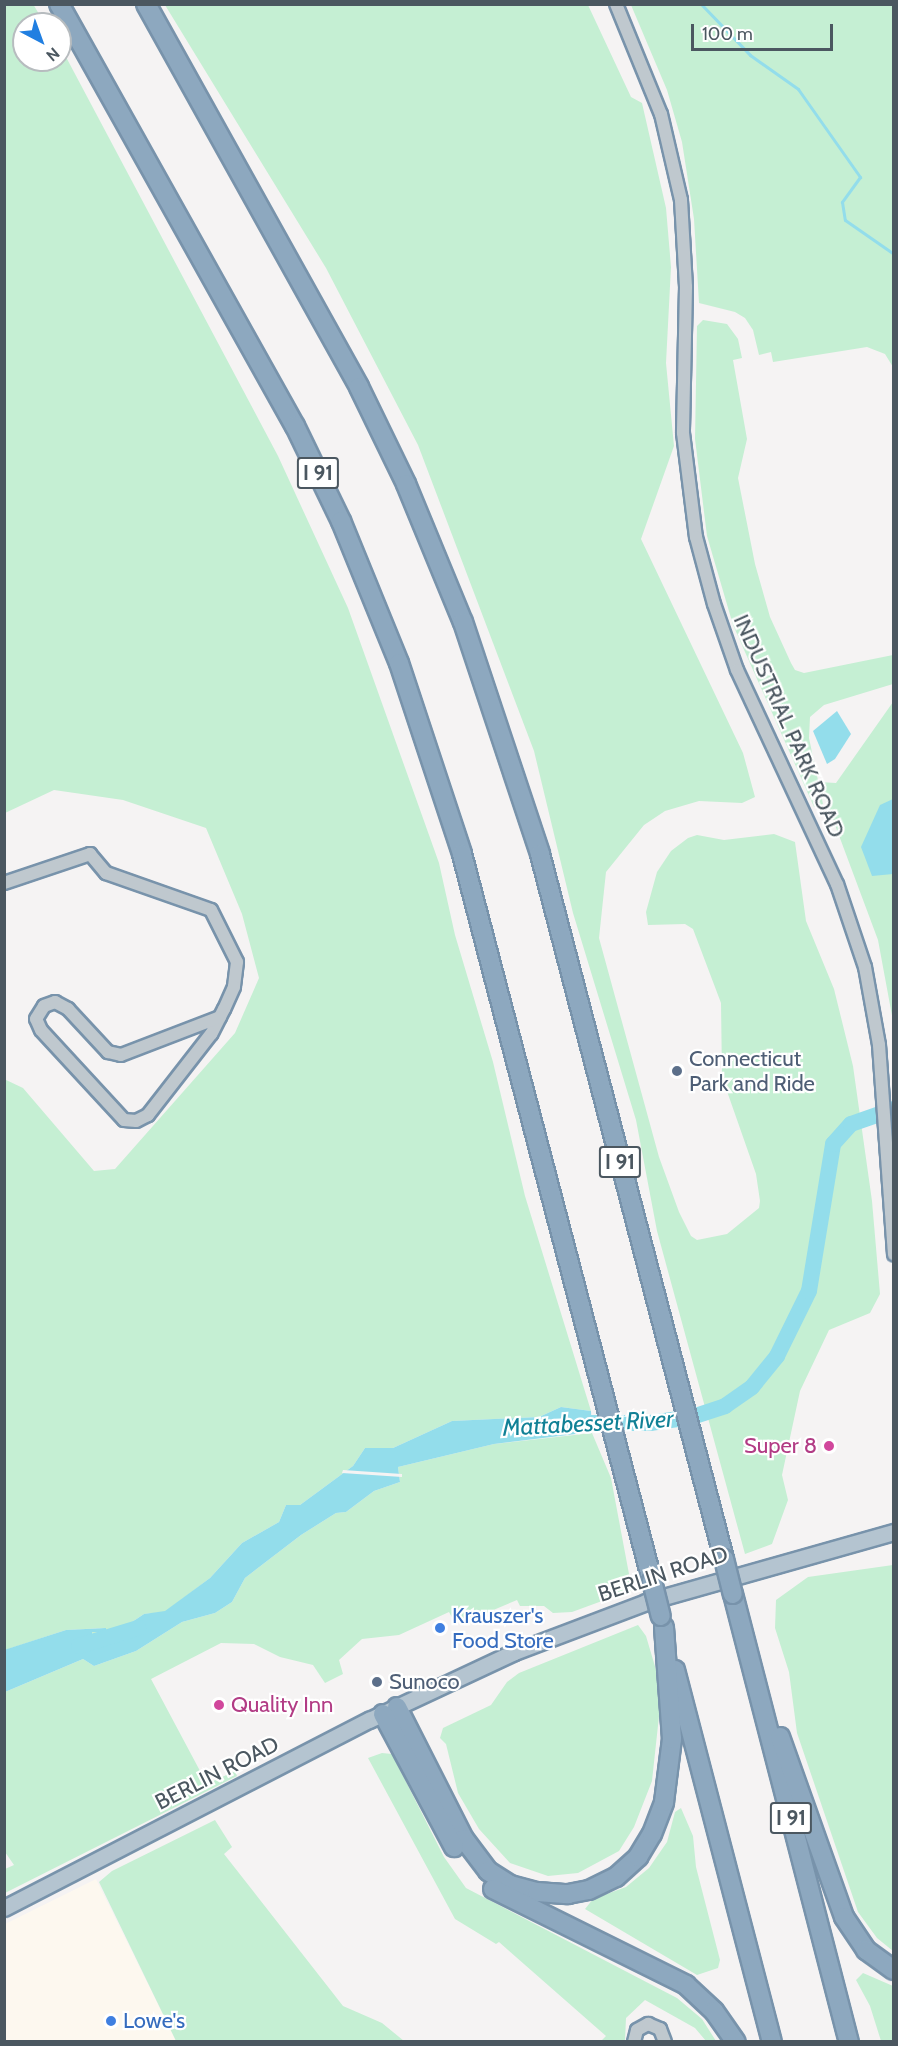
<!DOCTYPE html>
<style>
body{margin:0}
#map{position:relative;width:898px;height:2046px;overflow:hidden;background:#f5f3f3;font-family:Cabin,sans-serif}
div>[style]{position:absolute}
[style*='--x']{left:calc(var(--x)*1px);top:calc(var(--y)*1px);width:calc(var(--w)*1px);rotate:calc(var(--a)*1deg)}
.commercial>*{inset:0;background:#fdf8ef}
.green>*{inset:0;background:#c5efd3}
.water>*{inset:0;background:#93ddeb}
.pier>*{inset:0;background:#f5f3f3}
.stream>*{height:3px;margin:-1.5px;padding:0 1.5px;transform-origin:1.5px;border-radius:1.5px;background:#93ddeb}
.river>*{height:16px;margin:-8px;padding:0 8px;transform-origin:8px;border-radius:8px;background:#93ddeb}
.roads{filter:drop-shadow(2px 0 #7893ab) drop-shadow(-2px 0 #7893ab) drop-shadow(0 2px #7893ab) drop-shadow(0 -2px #7893ab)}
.minor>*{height:12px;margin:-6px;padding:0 6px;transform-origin:6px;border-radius:6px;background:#bfc8ce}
.major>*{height:15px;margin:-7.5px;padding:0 7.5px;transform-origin:7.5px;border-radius:7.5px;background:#b4c4d0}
.highway>*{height:18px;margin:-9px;padding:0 9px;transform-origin:9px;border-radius:9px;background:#8da8bf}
.bridges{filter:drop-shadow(2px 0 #7893ab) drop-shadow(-2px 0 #7893ab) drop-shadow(0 2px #7893ab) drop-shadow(0 -2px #7893ab)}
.highway-bridge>*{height:18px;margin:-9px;padding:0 9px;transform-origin:9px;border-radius:9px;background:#8da8bf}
.dots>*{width:16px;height:16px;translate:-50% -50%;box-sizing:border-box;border:3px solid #fff;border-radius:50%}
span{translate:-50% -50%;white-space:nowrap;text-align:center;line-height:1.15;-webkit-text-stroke:4.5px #fff;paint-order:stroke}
.shield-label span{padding:2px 4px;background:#fff;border:2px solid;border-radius:4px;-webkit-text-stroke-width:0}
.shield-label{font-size:21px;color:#4b5760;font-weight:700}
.street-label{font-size:22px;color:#4b5760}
.service-label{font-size:22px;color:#4e5e75}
.left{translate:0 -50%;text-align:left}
.hotel-label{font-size:22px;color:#b23c85}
.right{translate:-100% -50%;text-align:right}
.shop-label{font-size:22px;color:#366cbe}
.water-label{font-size:24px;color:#118196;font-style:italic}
.frame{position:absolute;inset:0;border:6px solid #4b5760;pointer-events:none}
.north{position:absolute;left:12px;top:12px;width:60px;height:60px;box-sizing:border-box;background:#fff;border:2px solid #b7bcbf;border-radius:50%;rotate:139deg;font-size:16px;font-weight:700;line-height:24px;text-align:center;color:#4b5760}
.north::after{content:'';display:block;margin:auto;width:21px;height:27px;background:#217fe1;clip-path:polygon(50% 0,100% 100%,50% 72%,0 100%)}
.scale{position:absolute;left:691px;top:24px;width:142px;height:27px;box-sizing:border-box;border:3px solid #4b5760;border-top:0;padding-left:8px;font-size:18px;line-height:21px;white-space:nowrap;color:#4b5760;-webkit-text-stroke:4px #fff;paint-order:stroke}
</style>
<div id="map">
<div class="commercial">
<div style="clip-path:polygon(96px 1879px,176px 2041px,5px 2042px,5px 1924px)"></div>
</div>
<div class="green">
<div style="clip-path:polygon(33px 4px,45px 24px,24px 24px,24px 60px,60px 60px,60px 47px,66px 57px,278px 456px,348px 608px,439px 863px,455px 935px,493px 1062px,525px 1196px,591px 1411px,561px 1407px,539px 1417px,452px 1421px,393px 1448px,365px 1448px,353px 1466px,300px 1505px,286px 1505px,279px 1522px,242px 1543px,210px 1578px,165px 1612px,144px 1614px,105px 1640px,93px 1640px,92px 1632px,105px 1628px,66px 1630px,5px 1650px,4px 1079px,23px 1088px,94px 1171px,115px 1169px,235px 1033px,259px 978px,242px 914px,206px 828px,123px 800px,54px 790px,5px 813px,4px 5px)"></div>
<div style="clip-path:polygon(165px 5px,588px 5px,631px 97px,642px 103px,666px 208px,671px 267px,666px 363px,674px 446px,641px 539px,743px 753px,755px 797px,742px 803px,699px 801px,665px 811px,644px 825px,606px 872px,599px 938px,659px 1157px,679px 1212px,691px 1236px,697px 1240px,727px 1234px,759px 1208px,760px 1201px,756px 1174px,722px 1077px,721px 1003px,693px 929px,685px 924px,648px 925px,646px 912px,657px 872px,671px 851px,688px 838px,697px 835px,724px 840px,774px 834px,795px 842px,806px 921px,834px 989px,853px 1066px,872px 1201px,880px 1294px,870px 1313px,829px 1330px,800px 1391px,782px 1475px,788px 1500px,772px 1544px,745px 1554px,657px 1231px,636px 1120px,573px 913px,534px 751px,418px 445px,326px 268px)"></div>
<div style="clip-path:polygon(631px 5px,893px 5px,893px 367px,885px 354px,867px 347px,773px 362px,771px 352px,759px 355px,753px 330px,745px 318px,735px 312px,699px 303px,694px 219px,682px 142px,667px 90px)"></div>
<div style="clip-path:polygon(703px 320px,727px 324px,738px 339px,742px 358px,733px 360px,747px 439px,738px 478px,755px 564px,770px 617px,791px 663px,795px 670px,804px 673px,893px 655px,893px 684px,824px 705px,810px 717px,809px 738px,823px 804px,814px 807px,733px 625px,707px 536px,695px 439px,697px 326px)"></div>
<div style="clip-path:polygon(893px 702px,893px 1021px,878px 940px,819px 782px,836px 783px)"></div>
<div style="clip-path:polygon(592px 1433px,611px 1478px,632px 1590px,572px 1612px,553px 1613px,544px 1606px,520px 1606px,517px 1600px,472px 1619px,454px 1621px,449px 1612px,399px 1635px,362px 1639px,339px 1660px,343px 1674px,325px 1683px,313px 1665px,280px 1657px,254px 1644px,221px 1643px,151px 1679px,207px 1784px,235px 1771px,237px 1776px,5px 1893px,5px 1869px,14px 1865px,5px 1852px,5px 1692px,83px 1659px,94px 1666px,136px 1651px,182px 1622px,215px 1613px,232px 1602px,245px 1578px,301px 1535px,336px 1513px,346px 1512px,374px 1491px,400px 1482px,398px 1467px,494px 1444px)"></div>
<div style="clip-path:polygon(893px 1565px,893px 1951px,877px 1938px,858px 1912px,797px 1733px,789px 1672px,775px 1628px,776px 1600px,808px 1577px)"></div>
<div style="clip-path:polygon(638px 1625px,646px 1636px,659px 1680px,660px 1707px,652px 1781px,634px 1827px,619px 1851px,578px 1873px,548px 1876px,510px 1863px,479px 1829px,458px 1793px,446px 1744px,440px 1738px,443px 1728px,491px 1705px,507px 1682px,519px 1673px)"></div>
<div style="clip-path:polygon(382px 1753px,392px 1754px,444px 1857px,466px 1888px,677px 1998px,702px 2019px,716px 2041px,706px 2041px,695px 2028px,645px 2000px,626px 2018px,625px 2041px,601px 2041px,606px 2036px,499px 1942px,496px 1944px,455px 1919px,368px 1758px)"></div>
<div style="clip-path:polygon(681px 1808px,693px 1836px,696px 1867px,720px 1960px,718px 1968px,697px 1975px,585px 1909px,593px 1899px,626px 1887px,649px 1868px,667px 1842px,675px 1812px)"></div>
<div style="clip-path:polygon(215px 1820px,232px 1847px,224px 1854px,343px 2006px,382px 2023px,404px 2041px,176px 2041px,99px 1882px,112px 1871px)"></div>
<div style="clip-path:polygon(863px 1973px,893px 1986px,893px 2041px,881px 2041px,870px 2006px,856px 1980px)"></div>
</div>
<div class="water">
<div style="clip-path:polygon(837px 711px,851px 734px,835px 759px,827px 764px,813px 731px)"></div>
<div style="clip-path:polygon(893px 799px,893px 874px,872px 876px,861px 847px,880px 805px)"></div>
<div style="clip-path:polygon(561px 1407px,591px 1411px,592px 1432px,494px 1444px,398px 1467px,400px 1482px,374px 1491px,346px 1512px,336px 1513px,301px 1535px,245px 1578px,232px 1602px,215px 1613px,182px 1622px,136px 1651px,94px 1666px,83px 1659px,5px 1692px,4px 1650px,66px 1630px,106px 1628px,106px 1632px,92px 1632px,93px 1640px,105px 1640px,144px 1614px,165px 1611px,210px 1578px,242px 1543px,279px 1522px,286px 1505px,300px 1505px,353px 1466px,365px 1448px,393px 1448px,452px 1421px,539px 1417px)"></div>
</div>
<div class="pier">
<div style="clip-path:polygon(343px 1470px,402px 1474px,402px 1477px,342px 1473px)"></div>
</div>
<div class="stream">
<div style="--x:701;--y:4;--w:71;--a:46.1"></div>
<div style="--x:750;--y:55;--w:59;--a:35.3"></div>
<div style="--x:798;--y:89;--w:108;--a:54.8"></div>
<div style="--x:860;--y:177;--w:31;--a:126"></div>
<div style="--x:842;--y:202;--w:18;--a:81"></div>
<div style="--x:845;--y:220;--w:60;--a:34.8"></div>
</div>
<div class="river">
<div style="--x:571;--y:1423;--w:79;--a:0"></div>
<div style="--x:650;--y:1423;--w:42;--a:-8.1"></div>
<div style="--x:692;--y:1417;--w:35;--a:-18"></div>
<div style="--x:725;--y:1406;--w:33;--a:-35"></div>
<div style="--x:752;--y:1387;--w:40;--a:-51"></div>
<div style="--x:777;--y:1356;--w:72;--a:-63.8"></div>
<div style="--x:809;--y:1291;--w:149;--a:-80.7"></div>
<div style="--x:833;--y:1144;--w:27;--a:-48"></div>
<div style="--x:851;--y:1124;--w:46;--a:-19.2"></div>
<div style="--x:79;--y:1646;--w:62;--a:-17"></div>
</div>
<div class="roads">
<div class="minor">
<div style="--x:616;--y:4;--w:119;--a:67.8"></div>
<div style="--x:661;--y:114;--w:88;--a:76.9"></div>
<div style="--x:681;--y:200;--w:87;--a:86.7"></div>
<div style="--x:686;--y:287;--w:146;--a:91.2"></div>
<div style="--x:683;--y:433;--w:105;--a:82.9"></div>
<div style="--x:696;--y:537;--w:69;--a:75"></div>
<div style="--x:714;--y:604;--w:70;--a:70.8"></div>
<div style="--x:737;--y:670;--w:236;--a:65"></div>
<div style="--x:837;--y:884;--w:88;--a:71.4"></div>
<div style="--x:865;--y:967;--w:79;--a:79.8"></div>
<div style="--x:879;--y:1045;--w:210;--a:85.9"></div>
<div style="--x:4;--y:883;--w:91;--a:-18.6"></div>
<div style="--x:90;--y:854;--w:25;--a:50"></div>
<div style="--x:106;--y:873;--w:111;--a:19.4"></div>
<div style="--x:211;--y:910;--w:58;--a:63.4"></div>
<div style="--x:237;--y:962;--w:25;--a:97"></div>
<div style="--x:234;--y:987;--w:24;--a:114"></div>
<div style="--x:224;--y:1009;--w:28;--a:117"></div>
<div style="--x:211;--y:1034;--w:103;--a:127.9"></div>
<div style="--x:148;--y:1115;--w:13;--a:153"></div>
<div style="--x:136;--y:1121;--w:12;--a:-175"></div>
<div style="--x:124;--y:1120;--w:122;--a:-132.7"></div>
<div style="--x:41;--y:1030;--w:12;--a:-114"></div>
<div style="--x:36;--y:1019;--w:15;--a:-58"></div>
<div style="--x:44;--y:1006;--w:12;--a:-20"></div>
<div style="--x:55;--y:1002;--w:15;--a:28"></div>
<div style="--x:68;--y:1009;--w:59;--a:47.1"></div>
<div style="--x:108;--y:1052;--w:13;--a:13"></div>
<div style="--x:121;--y:1055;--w:106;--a:-21"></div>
<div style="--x:634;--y:2042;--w:12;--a:-76"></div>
<div style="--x:637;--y:2030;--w:13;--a:-29"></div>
<div style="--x:648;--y:2024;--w:13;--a:23"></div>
<div style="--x:660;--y:2029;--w:14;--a:69"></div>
</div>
<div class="major">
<div style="--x:4;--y:1908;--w:411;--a:-27.3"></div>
<div style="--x:369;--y:1720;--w:160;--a:-25.1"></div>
<div style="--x:514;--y:1652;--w:141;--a:-20.7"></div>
<div style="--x:646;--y:1602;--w:258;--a:-15.8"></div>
</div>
<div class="highway">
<div style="--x:59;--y:4;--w:484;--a:60.8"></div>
<div style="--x:295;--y:426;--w:106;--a:64.2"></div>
<div style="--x:341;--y:521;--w:153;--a:67.8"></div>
<div style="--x:399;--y:663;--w:201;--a:71.7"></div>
<div style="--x:462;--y:854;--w:751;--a:75.35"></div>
<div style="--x:146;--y:4;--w:438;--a:60.9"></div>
<div style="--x:359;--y:387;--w:108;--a:64.1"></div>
<div style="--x:406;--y:484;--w:149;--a:67.6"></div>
<div style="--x:463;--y:622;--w:244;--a:71.6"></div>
<div style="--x:540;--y:854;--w:729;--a:75.37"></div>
<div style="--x:733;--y:1594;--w:463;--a:75.5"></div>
<div style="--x:675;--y:1670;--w:384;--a:75.4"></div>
<div style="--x:397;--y:1707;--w:148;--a:63.1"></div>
<div style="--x:464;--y:1839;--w:40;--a:53"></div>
<div style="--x:488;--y:1871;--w:26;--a:32"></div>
<div style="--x:510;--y:1885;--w:28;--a:15"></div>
<div style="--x:537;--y:1892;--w:31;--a:4"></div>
<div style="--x:568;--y:1894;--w:21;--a:-11"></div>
<div style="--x:589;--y:1890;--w:30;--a:-26"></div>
<div style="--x:616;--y:1877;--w:30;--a:-42"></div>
<div style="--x:638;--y:1857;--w:27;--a:-59"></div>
<div style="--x:652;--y:1834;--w:34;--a:-69"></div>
<div style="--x:664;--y:1802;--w:64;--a:-82.8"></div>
<div style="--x:672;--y:1739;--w:112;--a:-94.1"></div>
<div style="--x:383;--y:1714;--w:151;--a:61.9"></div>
<div style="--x:780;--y:1737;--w:191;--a:70.4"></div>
<div style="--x:844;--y:1917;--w:40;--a:56"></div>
<div style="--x:866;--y:1950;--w:34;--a:36"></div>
<div style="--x:493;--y:1889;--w:216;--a:26.4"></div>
<div style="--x:686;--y:1985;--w:38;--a:43"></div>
<div style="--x:714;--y:2011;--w:38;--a:55"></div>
</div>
</div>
<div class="bridges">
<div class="highway-bridge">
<div style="--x:724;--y:1559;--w:36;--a:76"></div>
<div style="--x:652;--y:1581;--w:36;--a:76"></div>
</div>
</div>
<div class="dots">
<div style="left:677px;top:1071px;background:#5c6f8a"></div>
<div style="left:829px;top:1446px;background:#d1479c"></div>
<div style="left:440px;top:1628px;background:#3f7fe0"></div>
<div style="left:377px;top:1682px;background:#5c6f8a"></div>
<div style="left:219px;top:1705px;background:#d1479c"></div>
<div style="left:111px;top:2021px;background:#3f7fe0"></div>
</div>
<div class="shield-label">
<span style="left:318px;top:473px">I 91</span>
<span style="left:620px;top:1162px">I 91</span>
<span style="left:791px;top:1818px">I 91</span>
</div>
<div class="street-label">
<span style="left:789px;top:726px;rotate:66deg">INDUSTRIAL PARK ROAD</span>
<span style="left:663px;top:1574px;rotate:-18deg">BERLIN ROAD</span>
<span style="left:217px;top:1773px;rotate:-27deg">BERLIN ROAD</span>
</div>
<div class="service-label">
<span class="left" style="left:689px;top:1071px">Connecticut<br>Park and Ride</span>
<span class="left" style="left:389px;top:1682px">Sunoco</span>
</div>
<div class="hotel-label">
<span class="right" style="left:817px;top:1446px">Super 8</span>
<span class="left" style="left:231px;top:1705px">Quality Inn</span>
</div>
<div class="shop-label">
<span class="left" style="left:452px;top:1628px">Krauszer's<br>Food Store</span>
<span class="left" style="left:123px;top:2021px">Lowe's</span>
</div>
<div class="water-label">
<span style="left:588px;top:1423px;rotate:-3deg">Mattabesset River</span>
</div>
<div class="frame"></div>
<div class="north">N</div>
<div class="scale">100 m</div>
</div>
